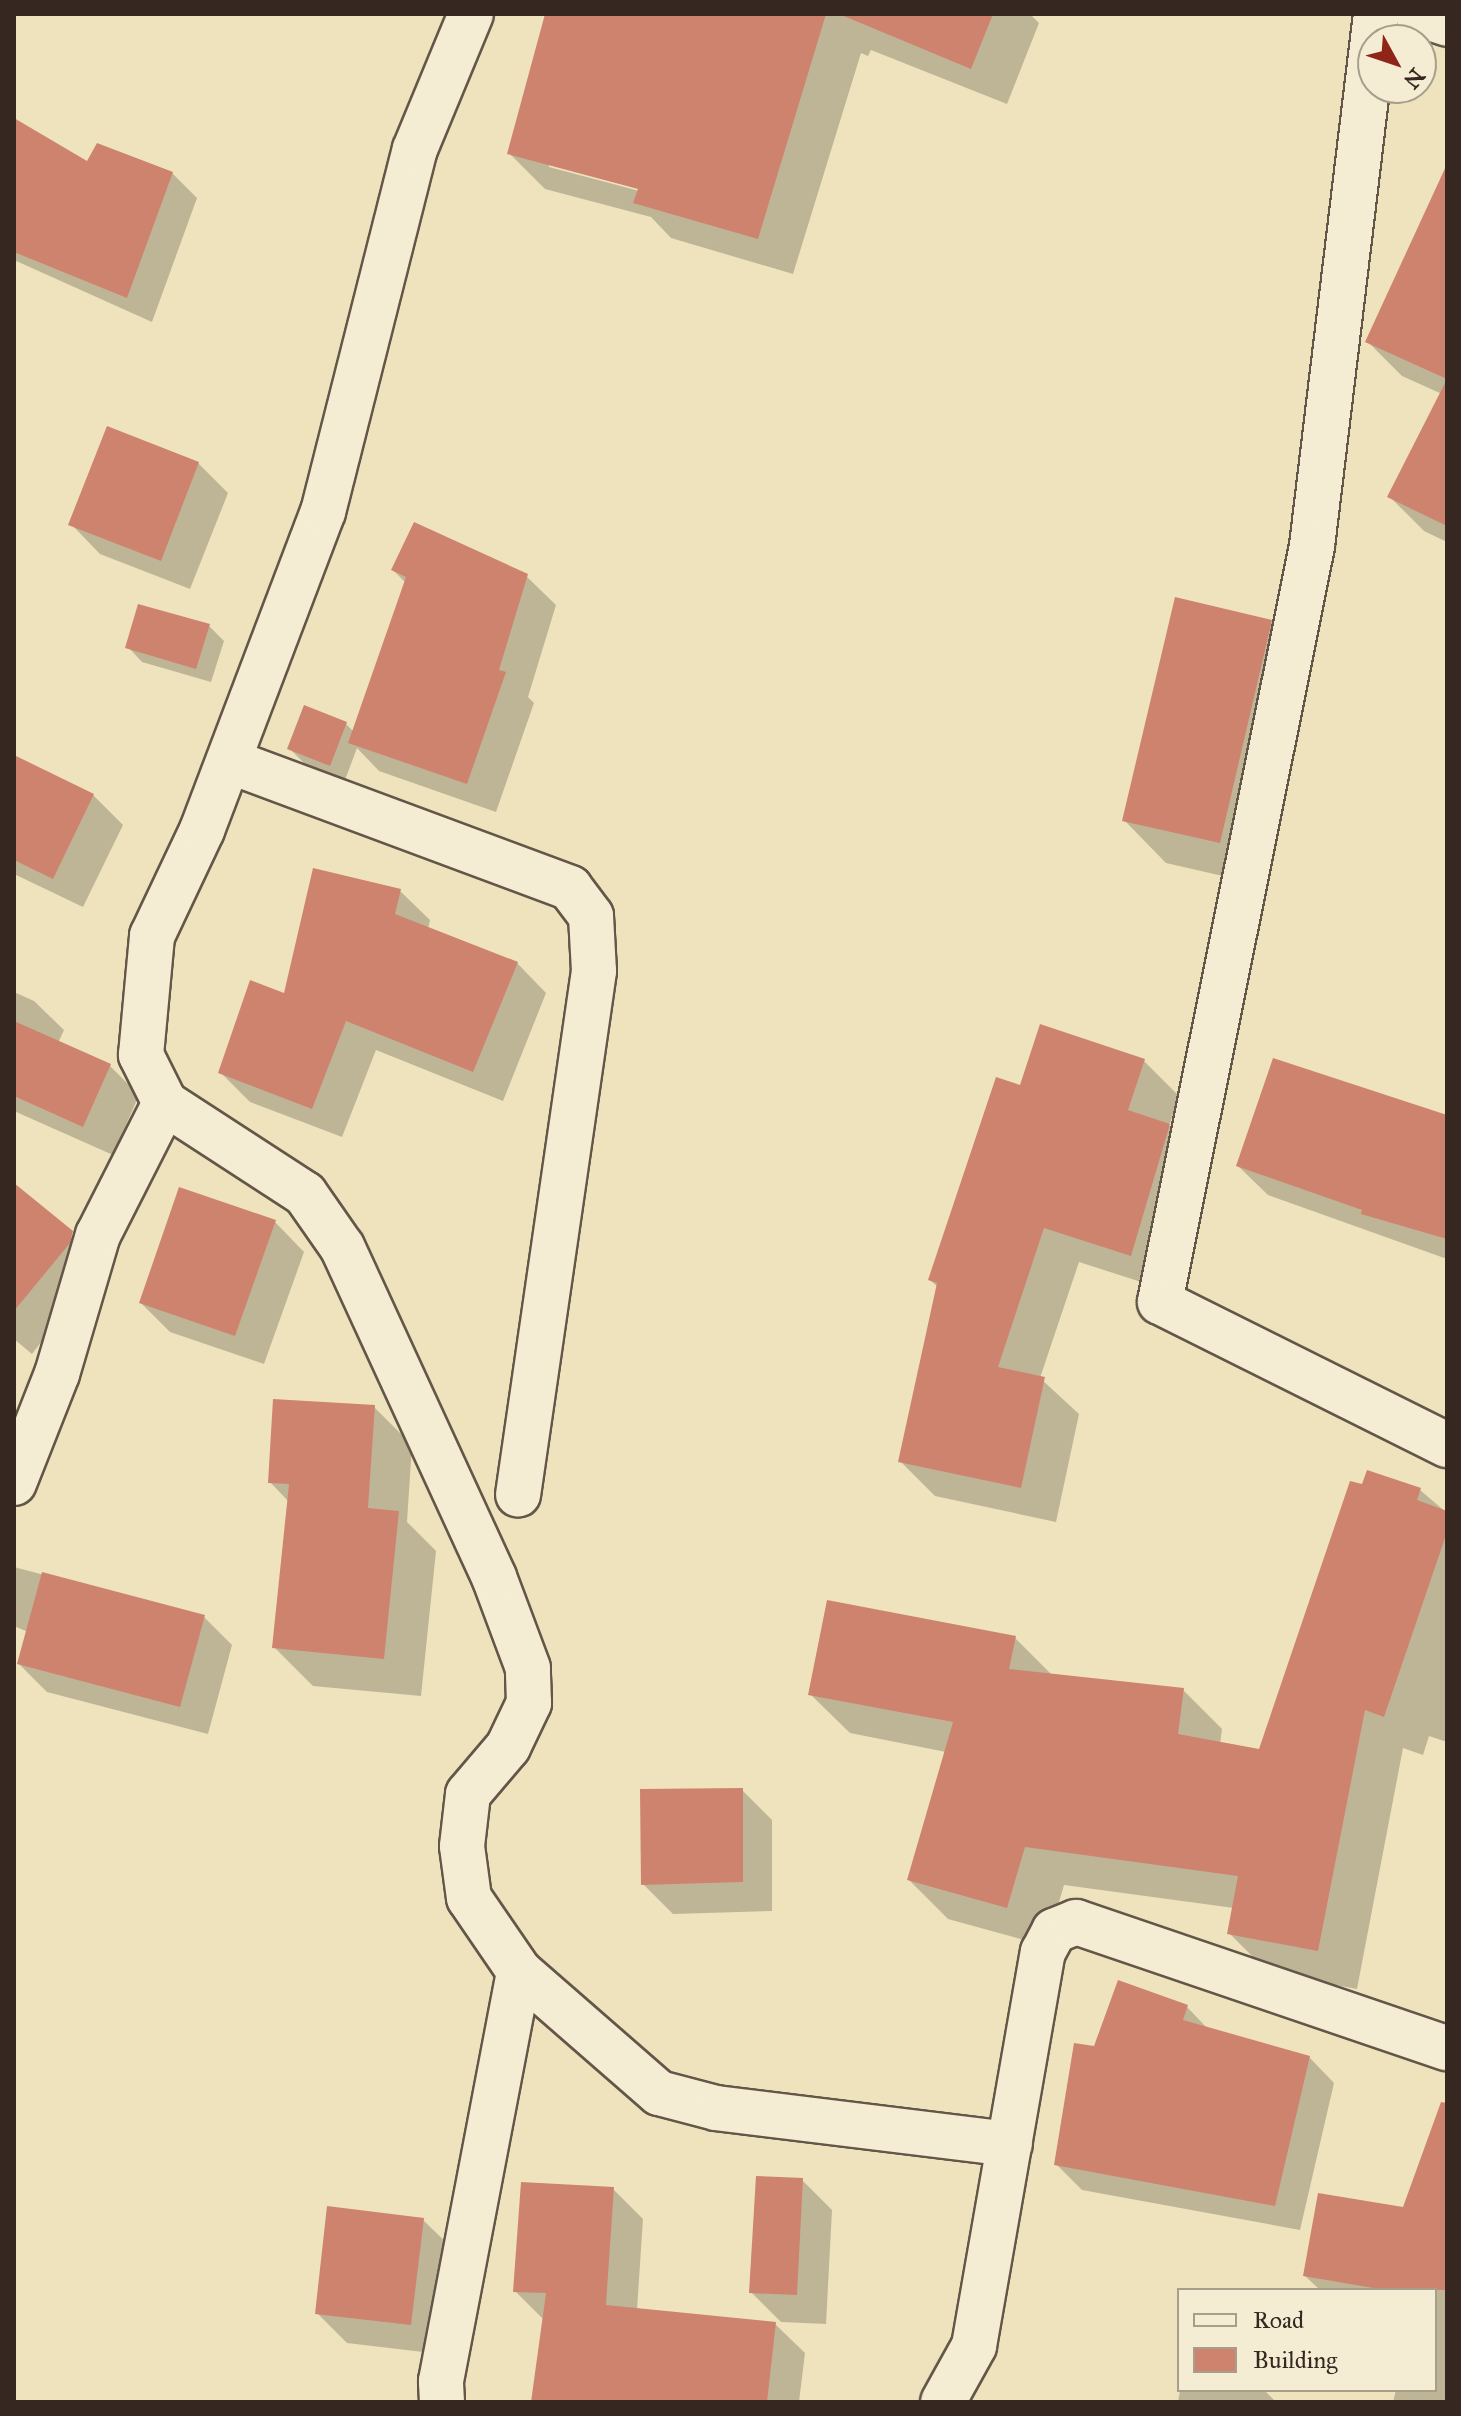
<!DOCTYPE html>
<style>
body{margin:0}
#map{position:relative;width:1461px;height:2416px;overflow:hidden;background:#eee3bd;font-family:"IM FELL Great Primer",serif}
div>[style]{position:absolute}
[style*='--x']{left:calc(var(--x)*1px);top:calc(var(--y)*1px);width:calc(var(--w)*1px);rotate:calc(var(--a)*1deg)}
.shadow>*{inset:0;background:#0003}
.building>*{inset:0;background:#ce836f}
.roads{filter:drop-shadow(2px 0 #645648) drop-shadow(-2px 0 #645648) drop-shadow(0 2px #645648) drop-shadow(0 -2px #645648)}
.minor>*{height:44px;margin:-22px;padding:0 22px;transform-origin:22px;border-radius:22px;background:#f4edd4}
span{translate:-50% -50%;white-space:nowrap;text-align:center;line-height:1.15;-webkit-text-stroke:6px #f4edd4;paint-order:stroke}
.frame{position:absolute;inset:0;border:16px solid #362721;pointer-events:none}
.legend{position:absolute;left:1177px;top:2288px;width:260px;height:104px;box-sizing:border-box;background:#f4edd4;border:2px solid #a89e8c;margin:0;padding:10px 14px;list-style:none;font-size:24px;color:#362721}
.legend li{display:flex;align-items:center;gap:16px;height:40px}
.legend b{width:40px;border:2px solid #a89e8c}
.north{position:absolute;left:1357px;top:24px;width:80px;height:80px;box-sizing:border-box;background:#f4edd4;border:2px solid #a89e8c;border-radius:50%;rotate:130deg;font-size:22px;font-weight:700;line-height:32px;text-align:center;color:#362721}
.north::after{content:'';display:block;margin:auto;width:28px;height:36px;background:#8f2418;clip-path:polygon(50% 0,100% 100%,50% 72%,0 100%)}
</style>
<div id="map">
<div class="shadow">
<div style="clip-path:polygon(evenodd,547px 14px,1030px 14px,1039px 23px,1007px 104px,871px 50px,868px 56px,861px 53px,793px 274px,671px 238px,651px 217px,545px 189px,509px 153px,547px 14px,549px 163px,648px 189px,647px 193px,549px 167px,549px 163px)"></div>
<div style="clip-path:polygon(14px 121px,88px 163px,172px 173px,197px 198px,152px 322px,14px 260px)"></div>
<div style="clip-path:polygon(1447px 176px,1447px 542px,1424px 531px,1390px 497px,1442px 394px,1402px 376px,1367px 341px)"></div>
<div style="clip-path:polygon(198px 463px,228px 493px,190px 589px,100px 554px,71px 524px)"></div>
<div style="clip-path:polygon(393px 570px,526px 576px,556px 605px,528px 697px,534px 703px,496px 812px,379px 771px,357px 748px,345px 780px,304px 763px,289px 748px,346px 724px,354px 732px,406px 583px)"></div>
<div style="clip-path:polygon(1271px 622px,1313px 664px,1262px 885px,1166px 863px,1124px 820px)"></div>
<div style="clip-path:polygon(209px 626px,224px 641px,211px 682px,142px 662px,128px 647px)"></div>
<div style="clip-path:polygon(14px 757px,93px 795px,123px 825px,83px 907px,14px 874px)"></div>
<div style="clip-path:polygon(400px 891px,430px 920px,428px 929px,517px 963px,546px 993px,503px 1101px,376px 1050px,342px 1137px,250px 1102px,220px 1072px,285px 995px)"></div>
<div style="clip-path:polygon(14px 992px,34px 1001px,64px 1030px,58px 1043px,110px 1066px,139px 1095px,113px 1155px,14px 1111px)"></div>
<div style="clip-path:polygon(1144px 1061px,1179px 1096px,1169px 1126px,1204px 1161px,1166px 1290px,1079px 1262px,1040px 1378px,1079px 1414px,1056px 1522px,935px 1496px,900px 1461px,938px 1287px,930px 1280px,1021px 1087px)"></div>
<div style="clip-path:polygon(1447px 1117px,1447px 1259px,1268px 1195px,1238px 1166px)"></div>
<div style="clip-path:polygon(14px 1188px,102px 1263px,32px 1354px,14px 1339px)"></div>
<div style="clip-path:polygon(275px 1222px,304px 1252px,264px 1364px,170px 1332px,141px 1303px)"></div>
<div style="clip-path:polygon(374px 1407px,412px 1445px,407px 1522px,436px 1551px,421px 1696px,313px 1686px,275px 1648px,289px 1502px,270px 1482px)"></div>
<div style="clip-path:polygon(1420px 1490px,1447px 1513px,1447px 1742px,1429px 1736px,1423px 1755px,1403px 1748px,1357px 1989px,1268px 1972px,1229px 1933px,1234px 1908px,1064px 1885px,1046px 1946px,948px 1919px,909px 1880px,946px 1752px,850px 1733px,810px 1694px,1015px 1638px,1053px 1676px,1183px 1690px,1222px 1729px,1220px 1744px,1260px 1751px)"></div>
<div style="clip-path:polygon(14px 1567px,204px 1617px,232px 1645px,208px 1734px,47px 1692px,19px 1664px,28px 1632px,14px 1626px)"></div>
<div style="clip-path:polygon(742px 1790px,772px 1820px,772px 1911px,673px 1914px,643px 1884px)"></div>
<div style="clip-path:polygon(1187px 2007px,1209px 2030px,1309px 2057px,1334px 2083px,1300px 2230px,1082px 2190px,1056px 2164px,1095px 2048px)"></div>
<div style="clip-path:polygon(1447px 2115px,1447px 2402px,1393px 2402px,1396px 2390px,1435px 2390px,1435px 2290px,1320px 2290px,1305px 2276px,1404px 2209px)"></div>
<div style="clip-path:polygon(802px 2180px,832px 2210px,826px 2324px,781px 2322px,751px 2292px)"></div>
<div style="clip-path:polygon(613px 2189px,643px 2219px,637px 2310px,775px 2324px,805px 2353px,799px 2402px,535px 2402px,544px 2320px,515px 2291px)"></div>
<div style="clip-path:polygon(423px 2220px,453px 2249px,440px 2354px,347px 2343px,317px 2313px)"></div>
<div style="clip-path:polygon(1180px 2390px,1264px 2390px,1276px 2402px,1178px 2402px)"></div>
</div>
<div class="building">
<div style="clip-path:polygon(545px 14px,826px 14px,758px 239px,633px 203px,638px 189px,507px 154px)"></div>
<div style="clip-path:polygon(839px 14px,993px 14px,971px 69px)"></div>
<div style="clip-path:polygon(14px 118px,87px 161px,97px 143px,173px 172px,127px 298px,14px 252px)"></div>
<div style="clip-path:polygon(1447px 164px,1447px 379px,1365px 342px)"></div>
<div style="clip-path:polygon(1447px 379px,1447px 526px,1387px 497px)"></div>
<div style="clip-path:polygon(107px 426px,199px 462px,161px 561px,68px 525px)"></div>
<div style="clip-path:polygon(414px 522px,528px 574px,499px 670px,506px 672px,467px 784px,348px 743px,406px 577px,391px 570px)"></div>
<div style="clip-path:polygon(1175px 597px,1272px 620px,1220px 843px,1122px 821px)"></div>
<div style="clip-path:polygon(138px 604px,210px 624px,196px 669px,125px 648px)"></div>
<div style="clip-path:polygon(304px 705px,347px 722px,330px 766px,287px 749px)"></div>
<div style="clip-path:polygon(14px 755px,94px 794px,53px 879px,14px 860px)"></div>
<div style="clip-path:polygon(313px 868px,401px 889px,395px 914px,518px 962px,473px 1072px,346px 1021px,312px 1109px,218px 1073px,250px 980px,284px 993px)"></div>
<div style="clip-path:polygon(14px 1021px,111px 1064px,83px 1127px,14px 1096px)"></div>
<div style="clip-path:polygon(1040px 1024px,1145px 1059px,1128px 1110px,1170px 1124px,1131px 1256px,1044px 1228px,998px 1367px,1045px 1377px,1021px 1488px,898px 1462px,937px 1283px,928px 1280px,996px 1077px,1020px 1085px)"></div>
<div style="clip-path:polygon(1273px 1058px,1447px 1115px,1447px 1239px,1361px 1214px,1362px 1210px,1236px 1166px)"></div>
<div style="clip-path:polygon(14px 1183px,73px 1231px,70px 1243px,14px 1311px)"></div>
<div style="clip-path:polygon(179px 1187px,276px 1220px,235px 1336px,139px 1303px)"></div>
<div style="clip-path:polygon(273px 1399px,375px 1405px,368px 1508px,399px 1511px,384px 1659px,272px 1648px,289px 1484px,268px 1483px)"></div>
<div style="clip-path:polygon(1367px 1470px,1421px 1488px,1417px 1500px,1447px 1511px,1447px 1532px,1384px 1717px,1365px 1710px,1318px 1951px,1227px 1934px,1238px 1876px,1025px 1847px,1007px 1908px,907px 1880px,953px 1722px,808px 1695px,827px 1600px,1016px 1636px,1009px 1669px,1184px 1688px,1178px 1734px,1259px 1749px,1350px 1481px,1362px 1484px)"></div>
<div style="clip-path:polygon(42px 1572px,205px 1615px,180px 1707px,17px 1664px)"></div>
<div style="clip-path:polygon(743px 1788px,743px 1882px,641px 1885px,640px 1789px)"></div>
<div style="clip-path:polygon(1118px 1980px,1188px 2005px,1183px 2020px,1310px 2056px,1275px 2206px,1054px 2165px,1074px 2043px,1094px 2046px)"></div>
<div style="clip-path:polygon(1441px 2102px,1447px 2103px,1447px 2290px,1385px 2290px,1303px 2276px,1318px 2193px,1403px 2207px)"></div>
<div style="clip-path:polygon(756px 2176px,803px 2178px,797px 2295px,749px 2293px)"></div>
<div style="clip-path:polygon(521px 2182px,614px 2187px,606px 2305px,776px 2322px,767px 2402px,531px 2402px,546px 2293px,513px 2292px)"></div>
<div style="clip-path:polygon(327px 2206px,424px 2218px,411px 2325px,315px 2314px)"></div>
</div>
<div class="roads">
<div class="minor">
<div style="--x:1376;--y:14;--w:536;--a:96.86"></div>
<div style="--x:1312;--y:546;--w:771;--a:101.37"></div>
<div style="--x:1160;--y:1302;--w:321;--a:26.5"></div>
<div style="--x:1417;--y:14;--w:32;--a:18"></div>
<div style="--x:229;--y:761;--w:364;--a:20.4"></div>
<div style="--x:570;--y:888;--w:35;--a:53"></div>
<div style="--x:591;--y:916;--w:55;--a:86.9"></div>
<div style="--x:594;--y:971;--w:529;--a:98.25"></div>
<div style="--x:14;--y:1483;--w:117;--a:-68.5"></div>
<div style="--x:57;--y:1374;--w:145;--a:-73.6"></div>
<div style="--x:98;--y:1235;--w:148;--a:-63.1"></div>
<div style="--x:519;--y:1971;--w:186;--a:41.1"></div>
<div style="--x:659;--y:2093;--w:59;--a:14.7"></div>
<div style="--x:716;--y:2108;--w:296;--a:7"></div>
<div style="--x:442;--y:2402;--w:21;--a:-93"></div>
<div style="--x:441;--y:2381;--w:417;--a:-79.2"></div>
<div style="--x:519;--y:1971;--w:88;--a:-124.4"></div>
<div style="--x:469;--y:1898;--w:52;--a:-97.7"></div>
<div style="--x:462;--y:1846;--w:52;--a:-83.4"></div>
<div style="--x:468;--y:1794;--w:62;--a:-49.6"></div>
<div style="--x:508;--y:1747;--w:49;--a:-64.5"></div>
<div style="--x:529;--y:1703;--w:35;--a:-92"></div>
<div style="--x:528;--y:1668;--w:97;--a:-110.5"></div>
<div style="--x:494;--y:1577;--w:363;--a:-114.7"></div>
<div style="--x:342;--y:1247;--w:65;--a:-124.9"></div>
<div style="--x:305;--y:1194;--w:167;--a:-147"></div>
<div style="--x:165;--y:1103;--w:54;--a:-116.6"></div>
<div style="--x:141;--y:1055;--w:120;--a:-84.7"></div>
<div style="--x:152;--y:936;--w:117;--a:-64.7"></div>
<div style="--x:202;--y:830;--w:340;--a:-69.2"></div>
<div style="--x:323;--y:512;--w:374;--a:-75.8"></div>
<div style="--x:415;--y:149;--w:146;--a:-67.5"></div>
<div style="--x:943;--y:2402;--w:64;--a:-61"></div>
<div style="--x:974;--y:2346;--w:400;--a:-80.1"></div>
<div style="--x:1043;--y:1952;--w:24;--a:-62"></div>
<div style="--x:1054;--y:1931;--w:24;--a:-22"></div>
<div style="--x:1076;--y:1922;--w:392;--a:18.8"></div>
</div>
</div>
<div class="frame"></div>
<ul class="legend">
<li><b style="height:10px;background:#f4edd4"></b>Road</li>
<li><b style="height:22px;background:#ce836f"></b>Building</li>
</ul>
<div class="north">N</div>
</div>
